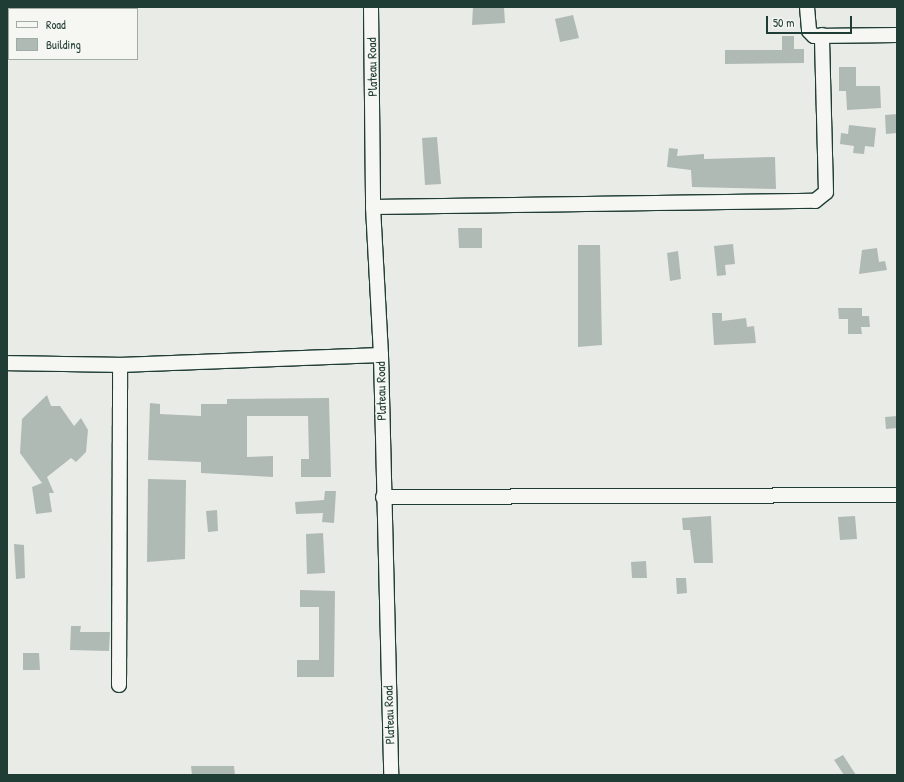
<!DOCTYPE html>
<style>
body{margin:0}
#map{position:relative;width:904px;height:782px;overflow:hidden;background:#e9ebe7;font-family:"Patrick Hand",sans-serif}
div>[style]{position:absolute}
[style*='--x']{left:calc(var(--x)*1px);top:calc(var(--y)*1px);width:calc(var(--w)*1px);rotate:calc(var(--a)*1deg)}
.building>*{inset:0;background:#b0bab5}
.roads{filter:drop-shadow(1px 0 #1f3d34) drop-shadow(-1px 0 #1f3d34) drop-shadow(0 1px #1f3d34) drop-shadow(0 -1px #1f3d34)}
.minor>*{height:14px;margin:-7px;padding:0 7px;transform-origin:7px;border-radius:7px;background:#f6f6f2}
span{translate:-50% -50%;white-space:nowrap;text-align:center;line-height:1.15;-webkit-text-stroke:3px #f6f6f2;paint-order:stroke}
.street-label{font-size:13px;color:#1f3d34}
.frame{position:absolute;inset:0;border:8px solid #1f3d34;pointer-events:none}
.legend{position:absolute;left:8px;top:8px;width:130px;height:52px;box-sizing:border-box;background:#f6f6f2;border:1px solid #a0aca6;margin:0;padding:5px 7px;list-style:none;font-size:12px;color:#1f3d34}
.legend li{display:flex;align-items:center;gap:8px;height:20px}
.legend b{width:20px;border:1px solid #a0aca6}
.scale{position:absolute;left:766px;top:16px;width:86px;height:18px;box-sizing:border-box;border:2px solid #1f3d34;border-top:0;padding-left:5px;font-size:12px;line-height:14px;white-space:nowrap;color:#1f3d34;-webkit-text-stroke:3px #f6f6f2;paint-order:stroke}
</style>
<div id="map">
<div class="building">
<div style="clip-path:polygon(473px 7px,504px 7px,505px 23px,472px 25px)"></div>
<div style="clip-path:polygon(573px 15px,579px 38px,560px 42px,555px 19px)"></div>
<div style="clip-path:polygon(782px 36px,794px 36px,794px 49px,804px 49px,804px 63px,725px 64px,725px 50px,782px 50px)"></div>
<div style="clip-path:polygon(839px 67px,856px 67px,856px 86px,880px 86px,881px 108px,847px 110px,846px 91px,839px 91px)"></div>
<div style="clip-path:polygon(897px 114px,897px 133px,886px 134px,885px 115px)"></div>
<div style="clip-path:polygon(849px 125px,876px 128px,874px 147px,865px 146px,864px 154px,853px 153px,854px 146px,840px 144px,841px 133px,848px 134px)"></div>
<div style="clip-path:polygon(437px 137px,441px 184px,425px 185px,422px 138px)"></div>
<div style="clip-path:polygon(669px 148px,678px 149px,677px 156px,704px 154px,704px 159px,775px 157px,776px 189px,692px 187px,691px 170px,667px 167px)"></div>
<div style="clip-path:polygon(458px 228px,482px 228px,482px 248px,459px 248px)"></div>
<div style="clip-path:polygon(733px 244px,735px 264px,725px 265px,726px 275px,717px 276px,714px 246px)"></div>
<div style="clip-path:polygon(578px 245px,600px 245px,602px 345px,578px 347px)"></div>
<div style="clip-path:polygon(877px 248px,879px 262px,885px 261px,887px 270px,859px 274px,862px 250px)"></div>
<div style="clip-path:polygon(678px 251px,681px 279px,670px 281px,667px 253px)"></div>
<div style="clip-path:polygon(838px 308px,862px 308px,862px 316px,869px 316px,870px 327px,861px 327px,862px 334px,848px 334px,848px 319px,839px 319px)"></div>
<div style="clip-path:polygon(712px 313px,722px 313px,722px 321px,746px 318px,747px 327px,754px 326px,756px 343px,714px 345px)"></div>
<div style="clip-path:polygon(47px 395px,51px 406px,60px 406px,74px 426px,81px 418px,88px 430px,86px 452px,76px 462px,71px 458px,47px 477px,54px 493px,49px 493px,52px 512px,36px 514px,32px 487px,42px 483px,20px 453px,22px 419px)"></div>
<div style="clip-path:polygon(329px 398px,331px 477px,301px 477px,301px 459px,309px 459px,308px 416px,247px 416px,247px 457px,273px 456px,273px 477px,201px 473px,201px 462px,148px 460px,150px 403px,160px 404px,160px 414px,201px 416px,201px 404px,227px 404px,227px 399px)"></div>
<div style="clip-path:polygon(897px 416px,897px 428px,886px 429px,885px 417px)"></div>
<div style="clip-path:polygon(148px 479px,186px 480px,185px 559px,147px 562px)"></div>
<div style="clip-path:polygon(325px 491px,336px 491px,334px 523px,322px 522px,323px 513px,296px 514px,295px 502px,324px 500px)"></div>
<div style="clip-path:polygon(217px 510px,218px 531px,208px 532px,206px 511px)"></div>
<div style="clip-path:polygon(711px 516px,713px 563px,694px 563px,690px 530px,683px 530px,682px 518px)"></div>
<div style="clip-path:polygon(855px 516px,857px 539px,840px 540px,838px 517px)"></div>
<div style="clip-path:polygon(323px 533px,325px 573px,307px 574px,306px 534px)"></div>
<div style="clip-path:polygon(14px 544px,24px 545px,25px 578px,16px 579px)"></div>
<div style="clip-path:polygon(646px 561px,647px 578px,632px 578px,631px 562px)"></div>
<div style="clip-path:polygon(676px 578px,686px 578px,687px 593px,677px 594px)"></div>
<div style="clip-path:polygon(300px 590px,335px 591px,334px 677px,297px 677px,297px 660px,319px 660px,319px 607px,300px 607px)"></div>
<div style="clip-path:polygon(71px 626px,81px 626px,80px 632px,110px 632px,109px 651px,70px 650px)"></div>
<div style="clip-path:polygon(23px 653px,39px 653px,40px 670px,23px 670px)"></div>
<div style="clip-path:polygon(843px 755px,856px 775px,844px 775px,834px 760px)"></div>
<div style="clip-path:polygon(191px 766px,234px 766px,235px 775px,192px 775px)"></div>
</div>
<div class="roads">
<div class="minor">
<div style="--x:371;--y:7;--w:200;--a:89.4"></div>
<div style="--x:373;--y:207;--w:148;--a:86.9"></div>
<div style="--x:381;--y:355;--w:420;--a:88.6"></div>
<div style="--x:807;--y:7;--w:24;--a:85"></div>
<div style="--x:809;--y:31;--w:7;--a:45"></div>
<div style="--x:814;--y:36;--w:83;--a:-0.7"></div>
<div style="--x:373;--y:207;--w:442;--a:-0.8"></div>
<div style="--x:815;--y:201;--w:14;--a:-39"></div>
<div style="--x:826;--y:192;--w:157;--a:-91.5"></div>
<div style="--x:7;--y:363;--w:113;--a:1"></div>
<div style="--x:383;--y:497;--w:514;--a:-0.22"></div>
<div style="--x:119;--y:685;--w:320;--a:-89.8"></div>
<div style="--x:120;--y:365;--w:261;--a:-2.2"></div>
</div>
</div>
<div class="street-label">
<span style="left:372px;top:67px;rotate:-91deg">Plateau Road</span>
<span style="left:381px;top:391px;rotate:-91deg">Plateau Road</span>
<span style="left:389px;top:715px;rotate:-92deg">Plateau Road</span>
</div>
<div class="frame"></div>
<ul class="legend">
<li><b style="height:5px;background:#f6f6f2"></b>Road</li>
<li><b style="height:11px;background:#b0bab5"></b>Building</li>
</ul>
<div class="scale">50 m</div>
</div>
